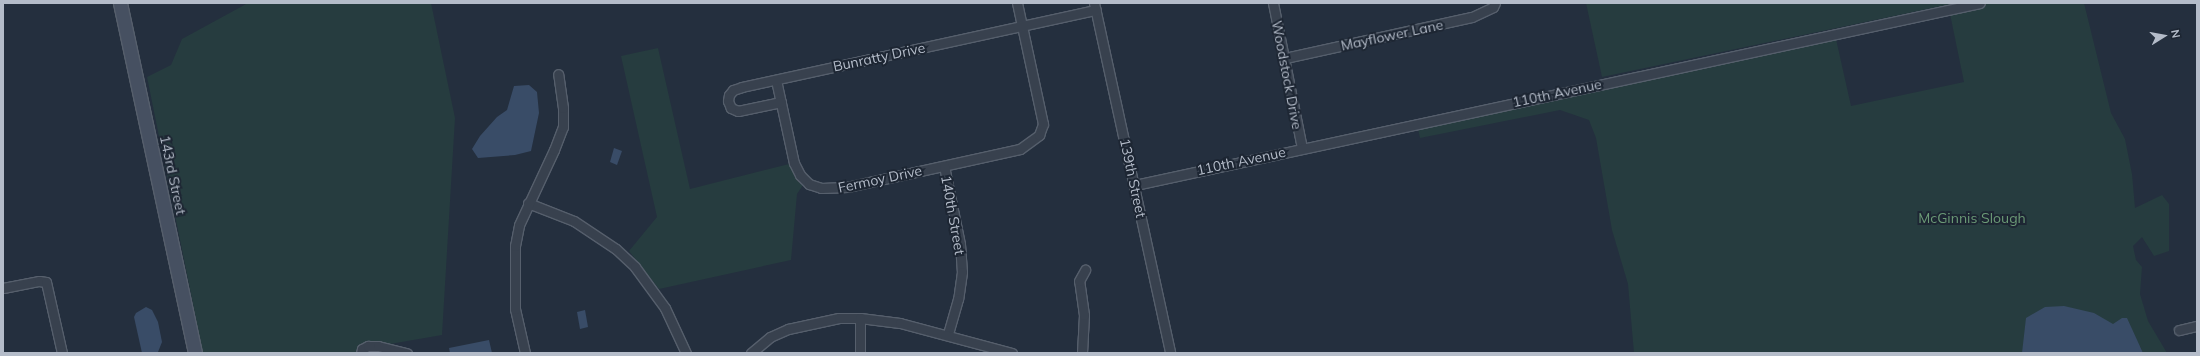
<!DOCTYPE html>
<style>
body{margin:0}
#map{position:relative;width:2200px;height:356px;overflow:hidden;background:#242f3e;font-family:Mulish,sans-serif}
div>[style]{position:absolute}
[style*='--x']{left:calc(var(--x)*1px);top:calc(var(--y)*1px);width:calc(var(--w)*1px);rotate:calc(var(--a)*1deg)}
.green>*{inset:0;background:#263c3f}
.water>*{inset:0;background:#394c67}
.roads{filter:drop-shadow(1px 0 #565f6c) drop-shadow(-1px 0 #565f6c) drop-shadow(0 1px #565f6c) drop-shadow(0 -1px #565f6c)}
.street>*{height:9px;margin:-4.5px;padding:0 4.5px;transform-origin:4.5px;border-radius:4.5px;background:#38414e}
.secondary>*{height:13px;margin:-6.5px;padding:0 6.5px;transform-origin:6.5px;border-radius:6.5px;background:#465061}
span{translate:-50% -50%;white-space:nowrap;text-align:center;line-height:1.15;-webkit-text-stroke:4px #1d2633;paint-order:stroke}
.street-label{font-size:14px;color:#b4bcc9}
.park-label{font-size:14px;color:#6b9a76}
.frame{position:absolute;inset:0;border:4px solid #b4bcc9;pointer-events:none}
.north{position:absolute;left:2144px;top:16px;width:40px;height:40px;-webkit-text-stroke:3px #1d2633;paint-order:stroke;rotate:79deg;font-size:11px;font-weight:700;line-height:16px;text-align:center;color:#b4bcc9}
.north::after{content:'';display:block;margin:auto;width:14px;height:18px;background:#b4bcc9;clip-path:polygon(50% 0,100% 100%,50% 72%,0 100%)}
</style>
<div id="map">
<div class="green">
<div style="clip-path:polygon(248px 3px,431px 3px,455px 118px,442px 335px,390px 344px,388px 353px,203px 353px,147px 77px,171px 65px,182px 39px)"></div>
<div style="clip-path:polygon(1586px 3px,1956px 3px,1602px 77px)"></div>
<div style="clip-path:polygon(1979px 3px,2084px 3px,2111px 113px,2125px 139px,2132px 174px,2135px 208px,2162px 195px,2169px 204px,2169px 251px,2154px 256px,2142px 237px,2133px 246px,2136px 260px,2142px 267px,2140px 294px,2148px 321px,2167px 353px,2143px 353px,2140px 346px,2141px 353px,1634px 353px,1628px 284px,1612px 230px,1596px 138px,1589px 120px,1560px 110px,1420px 138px,1418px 129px,1836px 39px,1851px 106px,1964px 82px,1949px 9px)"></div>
<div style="clip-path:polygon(658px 48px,690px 189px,789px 164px,795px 177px,803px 185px,797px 194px,791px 260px,659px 289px,629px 251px,657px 217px,621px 56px)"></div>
</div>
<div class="water">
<div style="clip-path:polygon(529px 85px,537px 92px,539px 113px,531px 151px,515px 155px,478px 158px,472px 149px,480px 136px,497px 117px,507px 110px,514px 86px)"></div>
<div style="clip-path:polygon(614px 148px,622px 151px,617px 165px,610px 162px)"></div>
<div style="clip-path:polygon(2064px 306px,2094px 313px,2113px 324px,2122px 318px,2127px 318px,2143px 353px,2022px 353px,2026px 318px,2045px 307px)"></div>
<div style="clip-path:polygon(146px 307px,152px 310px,158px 322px,162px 342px,158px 352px,154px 353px,142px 353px,134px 317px,136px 313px)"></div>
<div style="clip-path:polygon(585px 310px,588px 327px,580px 329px,577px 312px)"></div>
<div style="clip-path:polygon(489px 340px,492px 353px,450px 353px,449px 348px)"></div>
</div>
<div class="roads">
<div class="street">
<div style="--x:1094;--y:3;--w:358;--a:77.7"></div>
<div style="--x:1273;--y:3;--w:148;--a:78.7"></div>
<div style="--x:1285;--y:58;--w:191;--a:-12.4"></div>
<div style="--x:1472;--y:17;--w:23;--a:-25"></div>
<div style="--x:1493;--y:7;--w:4;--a:-63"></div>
<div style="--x:776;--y:80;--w:85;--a:77.8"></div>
<div style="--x:794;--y:163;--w:13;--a:63"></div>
<div style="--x:800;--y:175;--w:13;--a:45"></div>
<div style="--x:809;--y:184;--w:13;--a:18"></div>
<div style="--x:821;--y:188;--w:26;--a:-2"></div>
<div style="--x:847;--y:187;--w:177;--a:-12.4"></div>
<div style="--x:1020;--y:149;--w:24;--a:-36"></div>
<div style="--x:1039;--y:135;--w:12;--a:-70"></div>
<div style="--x:1043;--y:124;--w:124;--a:-102.1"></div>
<div style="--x:781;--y:102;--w:44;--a:168.2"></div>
<div style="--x:738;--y:111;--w:8;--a:-157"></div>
<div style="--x:731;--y:108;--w:8;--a:-113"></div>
<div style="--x:728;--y:101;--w:6;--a:-81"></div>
<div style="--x:729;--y:95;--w:6;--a:-51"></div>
<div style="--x:733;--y:90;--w:9;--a:-18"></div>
<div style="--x:742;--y:87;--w:362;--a:-12.3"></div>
<div style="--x:944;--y:166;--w:80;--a:78.4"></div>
<div style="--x:960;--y:244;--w:28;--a:86"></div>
<div style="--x:962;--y:272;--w:27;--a:98"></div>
<div style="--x:958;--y:299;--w:37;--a:106"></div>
<div style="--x:1135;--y:185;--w:864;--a:-12.15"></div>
<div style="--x:528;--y:203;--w:49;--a:21.4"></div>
<div style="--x:574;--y:221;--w:50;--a:33.7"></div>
<div style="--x:616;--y:249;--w:26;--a:43"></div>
<div style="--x:635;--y:267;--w:51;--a:53.8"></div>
<div style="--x:665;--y:308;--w:50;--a:65"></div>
<div style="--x:3;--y:288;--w:37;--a:-11"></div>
<div style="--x:39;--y:281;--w:7;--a:8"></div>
<div style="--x:46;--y:282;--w:73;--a:77.3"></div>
<div style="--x:2179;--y:330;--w:18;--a:-13"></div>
<div style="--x:361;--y:353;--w:4;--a:-76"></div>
<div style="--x:362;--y:349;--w:7;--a:-27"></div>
<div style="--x:368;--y:346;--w:10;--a:0"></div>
<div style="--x:378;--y:346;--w:30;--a:14"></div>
<div style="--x:525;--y:353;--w:45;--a:-102.8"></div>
<div style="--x:515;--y:309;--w:63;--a:-90"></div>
<div style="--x:515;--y:246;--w:21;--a:-79"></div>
<div style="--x:519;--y:225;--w:83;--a:-65"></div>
<div style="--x:554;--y:150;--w:25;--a:-69"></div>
<div style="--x:563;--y:127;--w:19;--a:-90"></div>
<div style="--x:563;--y:108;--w:34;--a:-98"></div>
<div style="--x:751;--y:353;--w:25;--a:-40"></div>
<div style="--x:770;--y:337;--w:20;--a:-24"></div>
<div style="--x:788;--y:329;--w:52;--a:-12.2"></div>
<div style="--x:839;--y:318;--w:21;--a:0"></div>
<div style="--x:860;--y:318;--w:40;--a:7.1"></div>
<div style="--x:900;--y:323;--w:116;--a:15"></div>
<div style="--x:860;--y:353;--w:35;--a:-90"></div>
<div style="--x:1082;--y:353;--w:38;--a:-87"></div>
<div style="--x:1084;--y:315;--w:34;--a:-98"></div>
<div style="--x:1079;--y:281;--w:13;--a:-61"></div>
</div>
<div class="secondary">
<div style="--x:120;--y:3;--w:358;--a:77.9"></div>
</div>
</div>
<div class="street-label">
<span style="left:1392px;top:35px;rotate:-12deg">Mayflower Lane</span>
<span style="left:879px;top:57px;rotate:-12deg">Bunratty Drive</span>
<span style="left:1287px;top:75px;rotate:79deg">Woodstock Drive</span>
<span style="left:1557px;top:93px;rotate:-12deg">110th Avenue</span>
<span style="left:1241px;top:161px;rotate:-12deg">110th Avenue</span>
<span style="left:173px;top:175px;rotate:78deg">143rd Street</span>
<span style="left:1133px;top:178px;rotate:78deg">139th Street</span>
<span style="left:880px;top:179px;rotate:-12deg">Fermoy Drive</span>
<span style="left:953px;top:215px;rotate:80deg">140th Street</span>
</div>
<div class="park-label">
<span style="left:1972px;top:218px">McGinnis Slough</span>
</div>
<div class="frame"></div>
<div class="north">N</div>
</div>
